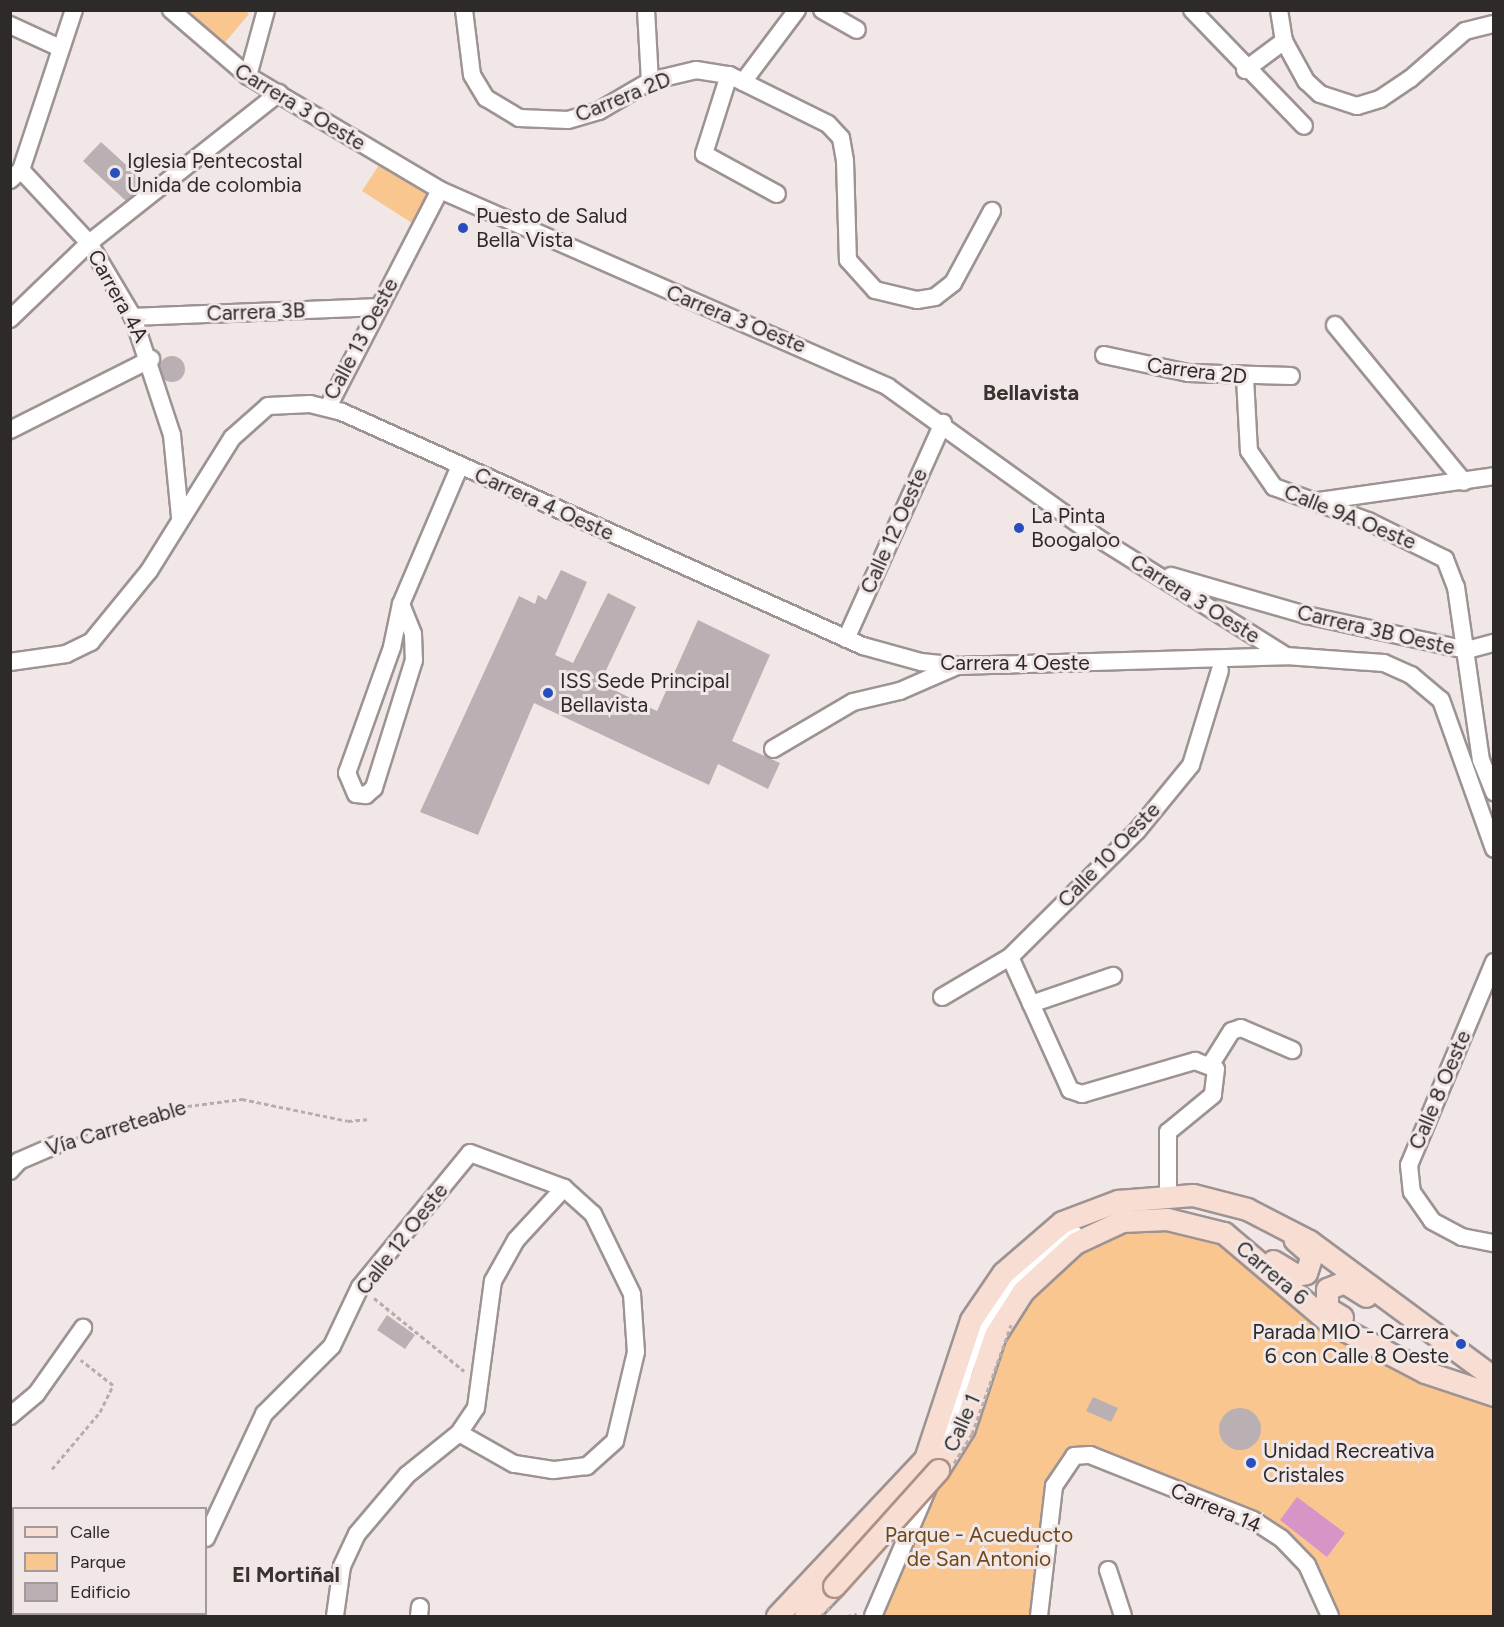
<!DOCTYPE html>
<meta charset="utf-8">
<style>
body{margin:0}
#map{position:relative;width:1504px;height:1627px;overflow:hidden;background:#f1e7e6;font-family:Figtree,sans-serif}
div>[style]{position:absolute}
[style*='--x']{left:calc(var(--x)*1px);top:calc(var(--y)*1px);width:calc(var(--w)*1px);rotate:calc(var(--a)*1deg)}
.green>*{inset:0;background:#fac690}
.water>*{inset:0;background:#d694c7}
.building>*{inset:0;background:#bab0b3}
.round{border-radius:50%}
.path>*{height:3px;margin-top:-1.5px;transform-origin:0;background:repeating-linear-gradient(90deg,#b6aead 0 4.5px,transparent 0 7.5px)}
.roads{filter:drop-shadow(2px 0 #9d9393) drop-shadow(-2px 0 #9d9393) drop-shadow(0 2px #9d9393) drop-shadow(0 -2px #9d9393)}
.minor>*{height:16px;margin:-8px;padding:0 8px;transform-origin:8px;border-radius:8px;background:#fff}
.major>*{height:21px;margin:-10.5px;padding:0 10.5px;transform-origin:10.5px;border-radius:10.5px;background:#f8ddd3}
.path-bridge>*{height:3px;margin-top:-1.5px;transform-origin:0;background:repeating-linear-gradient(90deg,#b6aead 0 4.5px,transparent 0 7.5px)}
.bridges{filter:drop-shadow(2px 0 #ae9084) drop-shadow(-2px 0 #ae9084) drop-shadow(0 2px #ae9084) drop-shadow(0 -2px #ae9084)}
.major-bridge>*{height:21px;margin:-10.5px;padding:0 10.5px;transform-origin:10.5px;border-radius:10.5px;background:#f8ddd3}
.dots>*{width:16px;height:16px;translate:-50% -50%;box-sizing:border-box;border:3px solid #f1e7e6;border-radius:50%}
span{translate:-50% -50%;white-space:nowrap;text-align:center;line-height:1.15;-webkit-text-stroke:6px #f1e7e6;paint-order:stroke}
.street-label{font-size:21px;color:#2e2a2a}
.poi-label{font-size:21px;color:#2e2a2a}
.left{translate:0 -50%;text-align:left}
.right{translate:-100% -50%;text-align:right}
.park-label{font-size:21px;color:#6e4719}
.neighbourhood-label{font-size:22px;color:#3a3231;font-weight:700}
.frame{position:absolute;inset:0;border:12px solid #2e2a2a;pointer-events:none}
.legend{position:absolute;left:12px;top:1507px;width:195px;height:108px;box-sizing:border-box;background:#f1e7e6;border:2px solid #a39b9b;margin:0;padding:8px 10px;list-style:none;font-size:18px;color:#2e2a2a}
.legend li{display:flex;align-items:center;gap:12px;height:30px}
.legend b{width:30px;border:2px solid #a39b9b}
</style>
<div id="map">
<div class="green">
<div style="clip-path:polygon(245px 10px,249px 14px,221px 47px,179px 11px)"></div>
<div style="clip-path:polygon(383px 159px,432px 191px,412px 223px,362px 191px)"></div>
<div style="clip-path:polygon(1104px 1225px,1208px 1227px,1329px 1322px,1493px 1395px,1493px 1616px,1330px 1616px,1281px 1538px,1090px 1455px,1065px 1466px,1039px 1616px,873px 1616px,1004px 1320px)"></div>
</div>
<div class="water">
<div style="clip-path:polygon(1297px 1497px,1345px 1533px,1327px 1557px,1280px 1520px)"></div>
</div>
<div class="building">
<div style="clip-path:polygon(101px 142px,147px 184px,126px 201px,83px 161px)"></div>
<div class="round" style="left:159px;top:356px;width:26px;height:26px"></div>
<div style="clip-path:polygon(561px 570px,587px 582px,555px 655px,573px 663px,608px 593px,636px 607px,600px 683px,657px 711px,698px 620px,770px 655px,732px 741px,780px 763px,768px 789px,718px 764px,709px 785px,534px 703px,478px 835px,420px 812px,519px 596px,535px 604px,538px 595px,546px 600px)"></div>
<div style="clip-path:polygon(387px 1315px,415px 1335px,405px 1349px,377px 1330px)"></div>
<div style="clip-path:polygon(1093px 1397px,1118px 1408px,1111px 1422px,1086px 1411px)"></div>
<div class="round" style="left:1219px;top:1408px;width:42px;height:42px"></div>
</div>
<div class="path">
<div style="--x:69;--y:1140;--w:101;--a:-17.9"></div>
<div style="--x:165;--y:1109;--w:78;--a:-7.4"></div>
<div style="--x:242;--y:1099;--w:108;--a:11.7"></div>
<div style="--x:348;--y:1121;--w:22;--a:-5"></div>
<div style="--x:374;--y:1298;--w:116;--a:39"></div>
<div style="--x:52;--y:1469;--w:75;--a:-49.9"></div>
<div style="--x:100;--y:1412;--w:30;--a:-64"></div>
<div style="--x:113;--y:1385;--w:41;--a:-142"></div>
<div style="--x:847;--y:1616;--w:10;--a:-11"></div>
</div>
<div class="roads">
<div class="minor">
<div style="--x:171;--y:10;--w:101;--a:40.6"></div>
<div style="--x:248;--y:76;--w:223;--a:30.7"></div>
<div style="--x:440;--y:190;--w:489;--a:23.7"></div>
<div style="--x:888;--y:387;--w:259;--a:35.7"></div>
<div style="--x:1098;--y:538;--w:222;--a:32.1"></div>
<div style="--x:464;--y:10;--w:65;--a:83"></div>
<div style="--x:472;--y:75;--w:27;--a:59"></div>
<div style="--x:486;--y:98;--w:39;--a:31"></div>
<div style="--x:519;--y:118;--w:49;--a:2.3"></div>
<div style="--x:568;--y:120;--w:32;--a:-16"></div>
<div style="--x:599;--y:111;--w:59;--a:-30.5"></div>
<div style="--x:650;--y:81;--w:47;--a:-13.4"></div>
<div style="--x:696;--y:70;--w:33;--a:9"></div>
<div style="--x:729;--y:75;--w:110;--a:26.3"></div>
<div style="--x:828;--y:124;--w:19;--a:47"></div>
<div style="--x:841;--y:138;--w:23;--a:80"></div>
<div style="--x:845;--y:161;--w:99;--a:88.3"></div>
<div style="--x:848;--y:260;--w:40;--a:48"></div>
<div style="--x:875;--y:290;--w:43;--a:13.4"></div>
<div style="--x:917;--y:300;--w:18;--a:-9"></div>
<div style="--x:935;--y:297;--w:23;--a:-38"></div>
<div style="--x:953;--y:283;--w:82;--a:-61.6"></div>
<div style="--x:646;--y:10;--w:71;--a:86.8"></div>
<div style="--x:822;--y:10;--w:40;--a:29.7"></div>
<div style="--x:1192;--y:10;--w:161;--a:46"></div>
<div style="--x:1279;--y:10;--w:31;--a:81"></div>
<div style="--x:1284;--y:41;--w:46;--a:61.2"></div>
<div style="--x:1306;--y:81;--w:19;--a:43"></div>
<div style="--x:1320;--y:94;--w:39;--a:18"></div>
<div style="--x:1357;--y:106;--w:24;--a:-17"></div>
<div style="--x:1380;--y:99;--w:36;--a:-34"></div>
<div style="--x:1410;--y:79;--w:73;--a:-41.1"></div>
<div style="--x:1465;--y:31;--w:30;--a:-14"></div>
<div style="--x:10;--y:25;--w:55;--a:24.7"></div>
<div style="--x:1245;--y:70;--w:49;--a:-36.6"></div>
<div style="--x:729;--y:75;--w:83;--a:107.6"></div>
<div style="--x:704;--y:154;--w:83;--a:28.7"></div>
<div style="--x:248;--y:76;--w:68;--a:-74.7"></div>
<div style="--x:743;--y:82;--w:90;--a:-53.1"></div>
<div style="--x:21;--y:170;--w:100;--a:47"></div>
<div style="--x:89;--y:243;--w:86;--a:59.3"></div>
<div style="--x:133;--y:317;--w:124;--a:71.7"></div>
<div style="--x:172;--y:435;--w:82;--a:84.4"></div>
<div style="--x:10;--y:180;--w:15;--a:-42"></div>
<div style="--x:21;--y:170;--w:169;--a:-71.7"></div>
<div style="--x:133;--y:317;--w:246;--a:-2.3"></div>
<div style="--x:10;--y:319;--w:110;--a:-43.9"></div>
<div style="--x:89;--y:243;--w:242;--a:-38.3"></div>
<div style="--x:1335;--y:325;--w:203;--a:50.6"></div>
<div style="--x:1104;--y:355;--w:86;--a:12.1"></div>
<div style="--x:1188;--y:373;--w:103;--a:1.7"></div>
<div style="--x:1245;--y:378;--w:73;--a:86.9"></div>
<div style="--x:1249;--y:451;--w:44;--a:55.2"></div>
<div style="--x:1274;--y:487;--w:100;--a:19.9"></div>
<div style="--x:1368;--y:521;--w:86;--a:26.3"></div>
<div style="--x:1445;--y:559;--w:30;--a:69"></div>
<div style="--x:1456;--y:587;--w:175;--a:81.8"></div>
<div style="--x:1481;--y:760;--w:35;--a:68"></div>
<div style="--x:328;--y:407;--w:244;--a:-62.7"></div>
<div style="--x:10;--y:430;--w:158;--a:-26.7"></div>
<div style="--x:1319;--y:501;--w:177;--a:-8.1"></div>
<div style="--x:1171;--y:576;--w:141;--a:16.1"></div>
<div style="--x:1306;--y:615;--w:165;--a:12.3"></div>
<div style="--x:1467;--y:650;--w:28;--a:-15"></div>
<div style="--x:401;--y:604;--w:32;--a:68"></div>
<div style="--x:413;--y:634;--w:26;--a:88"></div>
<div style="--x:414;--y:660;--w:134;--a:107.4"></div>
<div style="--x:374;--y:788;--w:11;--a:139"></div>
<div style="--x:366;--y:795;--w:10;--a:-174"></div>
<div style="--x:356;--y:794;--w:23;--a:-113"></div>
<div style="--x:347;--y:773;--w:134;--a:-70.3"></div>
<div style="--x:392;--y:647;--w:44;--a:-78.2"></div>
<div style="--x:401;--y:604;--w:150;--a:-66.9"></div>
<div style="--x:846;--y:639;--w:237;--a:-65.8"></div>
<div style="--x:10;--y:662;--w:57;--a:-8.1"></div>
<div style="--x:66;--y:654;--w:28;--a:-26"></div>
<div style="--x:91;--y:642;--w:92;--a:-50.8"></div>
<div style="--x:149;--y:571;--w:157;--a:-58"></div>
<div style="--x:232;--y:438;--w:48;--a:-41.6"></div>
<div style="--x:268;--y:406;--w:42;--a:-2.7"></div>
<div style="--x:310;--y:404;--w:33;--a:14"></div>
<div style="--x:342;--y:412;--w:571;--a:24.19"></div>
<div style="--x:863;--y:646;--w:60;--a:15.4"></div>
<div style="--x:921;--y:662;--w:36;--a:6"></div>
<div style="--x:957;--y:666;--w:329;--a:-1.7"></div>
<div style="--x:1286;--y:656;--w:98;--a:4.1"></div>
<div style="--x:1384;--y:663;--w:30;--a:24"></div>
<div style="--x:1411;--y:675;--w:39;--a:40"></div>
<div style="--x:1441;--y:700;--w:158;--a:70.4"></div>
<div style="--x:773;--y:749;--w:93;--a:-30.4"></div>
<div style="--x:853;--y:702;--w:48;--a:-13.2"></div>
<div style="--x:900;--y:691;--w:62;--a:-23.7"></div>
<div style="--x:1010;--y:957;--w:146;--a:65.7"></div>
<div style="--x:1070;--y:1090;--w:13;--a:18"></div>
<div style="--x:1082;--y:1094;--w:118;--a:-16.3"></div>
<div style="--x:1195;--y:1061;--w:22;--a:21"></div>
<div style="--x:1216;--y:1069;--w:26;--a:97"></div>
<div style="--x:1213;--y:1095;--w:58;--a:140.6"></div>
<div style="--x:1168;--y:1132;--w:62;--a:90"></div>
<div style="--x:1494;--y:962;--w:220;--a:112.7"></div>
<div style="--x:1409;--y:1165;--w:27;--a:84"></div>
<div style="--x:1412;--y:1192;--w:35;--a:55"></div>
<div style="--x:1432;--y:1221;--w:34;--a:28"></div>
<div style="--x:1462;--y:1237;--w:33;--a:11"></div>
<div style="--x:942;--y:997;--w:79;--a:-30.5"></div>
<div style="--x:1010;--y:957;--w:179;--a:-44.8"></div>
<div style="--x:1137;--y:831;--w:85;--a:-50.7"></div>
<div style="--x:1191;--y:765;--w:99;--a:-73"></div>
<div style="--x:1031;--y:1004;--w:87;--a:-18.9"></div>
<div style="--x:1211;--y:1064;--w:39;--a:-58"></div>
<div style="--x:1232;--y:1031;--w:9;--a:-18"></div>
<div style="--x:1241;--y:1028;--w:56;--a:23.3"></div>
<div style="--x:10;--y:1171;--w:13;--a:-48"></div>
<div style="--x:19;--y:1161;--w:40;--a:-23.4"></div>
<div style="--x:10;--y:1416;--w:35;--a:-40"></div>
<div style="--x:37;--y:1393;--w:80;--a:-54.7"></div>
<div style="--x:945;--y:1446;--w:81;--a:-75.6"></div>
<div style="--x:965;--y:1368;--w:62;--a:-67.2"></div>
<div style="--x:989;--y:1311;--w:69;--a:-46.8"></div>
<div style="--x:1036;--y:1261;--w:47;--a:-34.7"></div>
<div style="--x:206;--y:1538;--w:137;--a:-64.9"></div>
<div style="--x:264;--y:1414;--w:96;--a:-45"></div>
<div style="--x:332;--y:1346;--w:65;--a:-64.6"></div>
<div style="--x:360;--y:1287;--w:173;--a:-50.6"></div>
<div style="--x:470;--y:1153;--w:100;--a:20.4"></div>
<div style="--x:564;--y:1188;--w:39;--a:42"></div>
<div style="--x:593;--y:1214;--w:89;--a:64"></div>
<div style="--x:632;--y:1294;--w:58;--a:86.1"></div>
<div style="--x:636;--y:1352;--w:91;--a:103.3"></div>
<div style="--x:615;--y:1441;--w:38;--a:138"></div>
<div style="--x:587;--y:1466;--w:34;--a:173"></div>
<div style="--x:553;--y:1470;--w:39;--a:-171"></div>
<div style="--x:514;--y:1464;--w:63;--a:-150.6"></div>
<div style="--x:10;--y:1545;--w:4;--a:14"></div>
<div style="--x:1108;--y:1570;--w:48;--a:71.9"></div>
<div style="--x:121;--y:1616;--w:4;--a:-27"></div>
<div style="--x:335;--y:1616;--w:50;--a:-82"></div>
<div style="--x:342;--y:1566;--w:35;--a:-65"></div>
<div style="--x:357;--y:1534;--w:77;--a:-49.7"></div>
<div style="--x:407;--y:1475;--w:67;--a:-38.9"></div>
<div style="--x:459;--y:1433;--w:30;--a:-56"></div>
<div style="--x:476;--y:1408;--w:128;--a:-82.4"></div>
<div style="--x:493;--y:1281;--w:47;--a:-60.7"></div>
<div style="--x:516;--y:1240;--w:71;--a:-47.3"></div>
<div style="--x:419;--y:1616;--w:9;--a:-84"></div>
<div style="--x:873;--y:1616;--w:147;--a:-66.8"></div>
<div style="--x:1039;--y:1616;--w:131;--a:-83.4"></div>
<div style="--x:1054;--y:1486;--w:36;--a:-56"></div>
<div style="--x:1074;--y:1456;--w:16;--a:-4"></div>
<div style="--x:1090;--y:1455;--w:175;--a:21.7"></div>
<div style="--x:1253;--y:1520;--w:33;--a:33"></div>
<div style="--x:1281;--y:1538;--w:37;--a:46"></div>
<div style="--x:1307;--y:1565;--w:56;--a:65.7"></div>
</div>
<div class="major">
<div style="--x:1273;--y:1261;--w:27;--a:31"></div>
<div style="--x:1296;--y:1275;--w:10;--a:-11"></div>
<div style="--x:1306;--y:1273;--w:19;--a:-72"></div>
<div style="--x:1312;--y:1255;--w:23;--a:-139"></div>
<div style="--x:1342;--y:1317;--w:17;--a:-149"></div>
<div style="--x:1327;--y:1308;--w:19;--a:-90"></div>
<div style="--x:1327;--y:1289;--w:18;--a:-22"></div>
<div style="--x:1344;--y:1282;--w:26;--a:32"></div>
<div style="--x:938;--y:1470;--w:49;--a:-58.2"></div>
<div style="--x:964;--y:1428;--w:98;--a:-71.6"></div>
<div style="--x:995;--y:1335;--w:52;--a:-57.5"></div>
<div style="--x:1023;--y:1291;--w:71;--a:-42.7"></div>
<div style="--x:1075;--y:1243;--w:52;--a:-25.1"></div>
<div style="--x:1122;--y:1221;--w:45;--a:-2.5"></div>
<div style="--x:1167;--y:1219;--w:59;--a:13.8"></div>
<div style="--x:1224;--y:1233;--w:138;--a:40.3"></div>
<div style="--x:1329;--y:1322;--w:108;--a:27.5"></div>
<div style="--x:1425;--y:1372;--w:73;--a:18.4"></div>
<div style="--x:777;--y:1616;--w:216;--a:-46.7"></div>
<div style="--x:925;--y:1459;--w:146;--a:-71.7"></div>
<div style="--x:971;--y:1320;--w:57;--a:-55.8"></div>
<div style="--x:1003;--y:1273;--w:78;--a:-40.8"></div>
<div style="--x:1062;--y:1222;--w:60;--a:-20.6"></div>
<div style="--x:1118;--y:1201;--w:75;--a:-4.6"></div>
<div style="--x:1193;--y:1195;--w:56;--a:14.5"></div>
<div style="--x:1247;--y:1209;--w:70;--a:27.3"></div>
<div style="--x:1309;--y:1241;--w:230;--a:36.5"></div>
<div style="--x:805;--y:1616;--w:42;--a:-46"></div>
</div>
</div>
<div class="path-bridge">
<div style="--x:954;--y:1463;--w:34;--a:-58"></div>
<div style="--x:972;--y:1434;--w:116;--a:-70.3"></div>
<div style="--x:821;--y:1616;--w:16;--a:-45"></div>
</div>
<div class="bridges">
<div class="major-bridge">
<div style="--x:834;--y:1586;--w:156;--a:-48.1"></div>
</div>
</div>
<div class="dots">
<div style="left:115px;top:173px;background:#284dbc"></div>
<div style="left:463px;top:228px;background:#284dbc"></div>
<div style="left:1019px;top:528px;background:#284dbc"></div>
<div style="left:548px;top:693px;background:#284dbc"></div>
<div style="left:1461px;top:1344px;background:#284dbc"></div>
<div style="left:1251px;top:1463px;background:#284dbc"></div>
</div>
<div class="street-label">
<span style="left:623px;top:97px;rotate:-22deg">Carrera 2D</span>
<span style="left:300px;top:107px;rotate:31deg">Carrera 3 Oeste</span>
<span style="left:118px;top:296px;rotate:61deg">Carrera 4A</span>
<span style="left:256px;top:312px;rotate:-2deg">Carrera 3B</span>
<span style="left:736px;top:319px;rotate:22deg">Carrera 3 Oeste</span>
<span style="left:361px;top:339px;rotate:-62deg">Calle 13 Oeste</span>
<span style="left:1197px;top:371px;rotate:7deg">Carrera 2D</span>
<span style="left:544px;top:504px;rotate:24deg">Carrera 4 Oeste</span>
<span style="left:1350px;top:517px;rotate:22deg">Calle 9A Oeste</span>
<span style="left:894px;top:531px;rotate:-66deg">Calle 12 Oeste</span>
<span style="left:1195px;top:599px;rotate:32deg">Carrera 3 Oeste</span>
<span style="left:1376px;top:630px;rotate:13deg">Carrera 3B Oeste</span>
<span style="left:1015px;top:663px">Carrera 4 Oeste</span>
<span style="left:1109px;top:855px;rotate:-46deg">Calle 10 Oeste</span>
<span style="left:1440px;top:1090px;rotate:-67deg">Calle 8 Oeste</span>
<span style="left:116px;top:1128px;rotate:-17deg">Vía Carreteable</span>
<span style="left:402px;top:1239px;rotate:-52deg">Calle 12 Oeste</span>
<span style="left:1272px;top:1273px;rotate:40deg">Carrera 6</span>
<span style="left:962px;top:1423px;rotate:-66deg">Calle 1</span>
<span style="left:1216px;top:1508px;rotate:23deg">Carrera 14</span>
</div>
<div class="poi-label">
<span class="left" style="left:127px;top:173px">Iglesia Pentecostal<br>Unida de colombia</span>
<span class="left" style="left:476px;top:228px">Puesto de Salud<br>Bella Vista</span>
<span class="left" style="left:1031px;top:528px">La Pinta<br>Boogaloo</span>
<span class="left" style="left:560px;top:693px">ISS Sede Principal<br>Bellavista</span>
<span class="right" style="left:1449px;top:1344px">Parada MIO - Carrera<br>6 con Calle 8 Oeste</span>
<span class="left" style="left:1263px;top:1463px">Unidad Recreativa<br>Cristales</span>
</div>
<div class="park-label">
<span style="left:979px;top:1547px">Parque - Acueducto<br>de San Antonio</span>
</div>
<div class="neighbourhood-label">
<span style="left:1031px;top:393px">Bellavista</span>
<span style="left:286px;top:1575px">El Mortiñal</span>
</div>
<div class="frame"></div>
<ul class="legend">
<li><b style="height:8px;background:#f8ddd3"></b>Calle</li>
<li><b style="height:16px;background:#fac690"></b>Parque</li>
<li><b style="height:16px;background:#bab0b3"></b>Edificio</li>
</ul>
</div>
